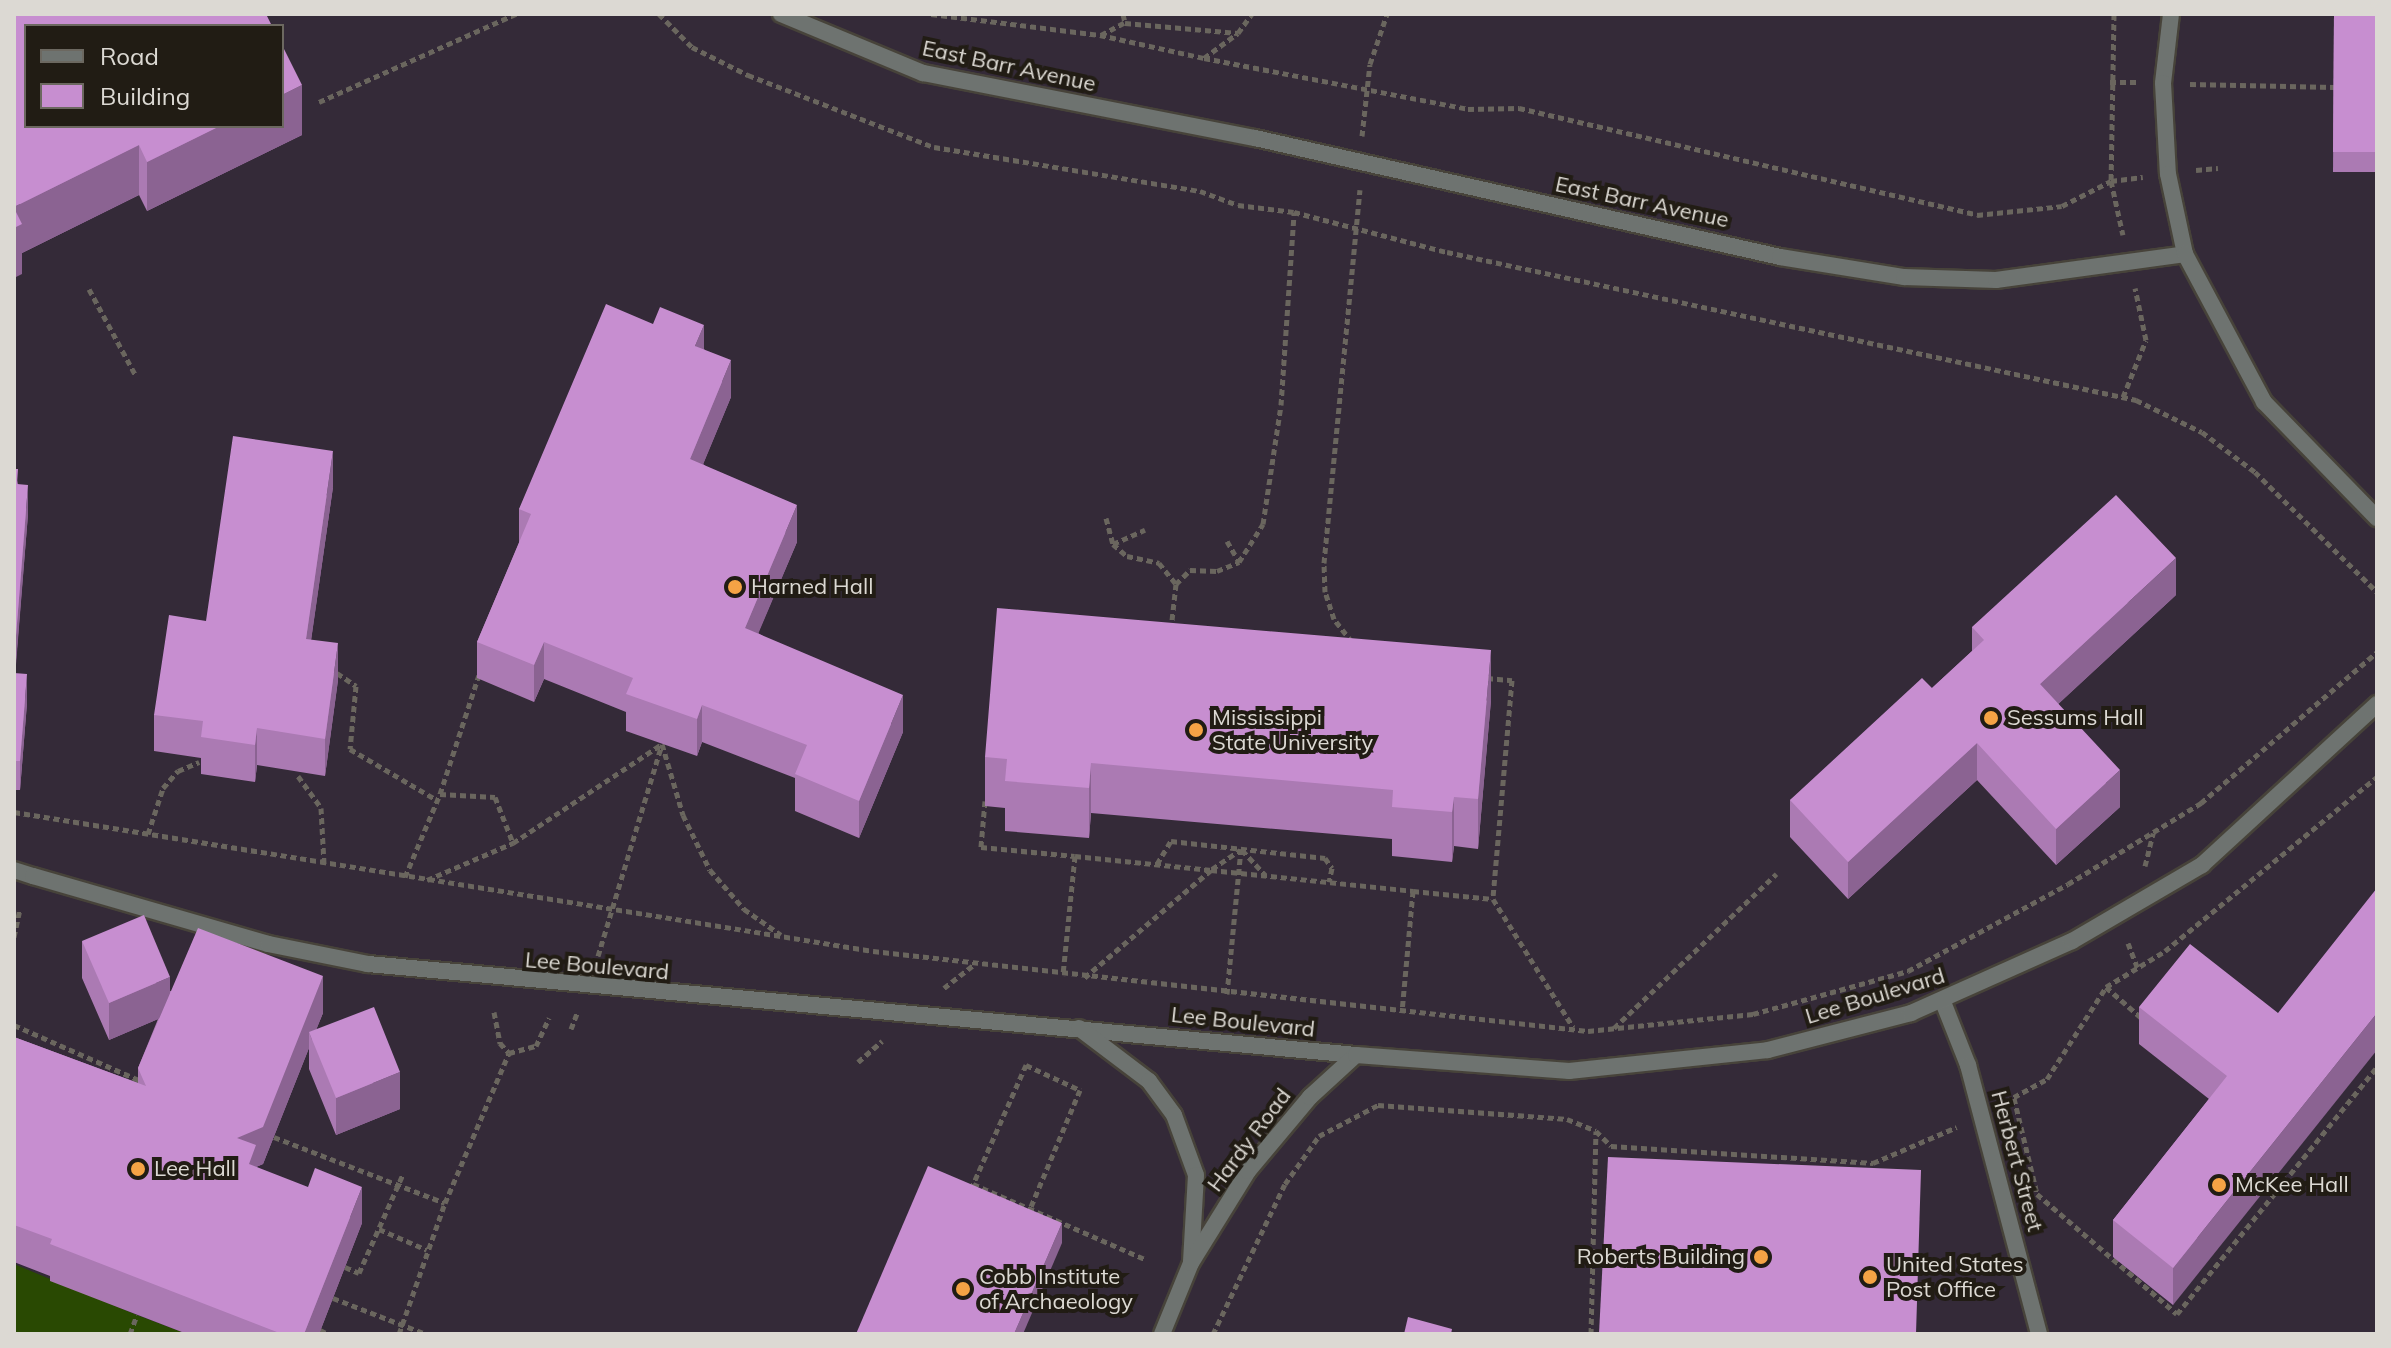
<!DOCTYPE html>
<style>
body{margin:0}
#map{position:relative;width:2391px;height:1348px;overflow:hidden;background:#2b261d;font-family:Mulish,sans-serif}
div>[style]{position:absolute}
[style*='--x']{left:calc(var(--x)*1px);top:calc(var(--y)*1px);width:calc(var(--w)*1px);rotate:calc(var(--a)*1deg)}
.education>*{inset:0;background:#342a38}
.green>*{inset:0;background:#294902}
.path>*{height:5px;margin-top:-2.5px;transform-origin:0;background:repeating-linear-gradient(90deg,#6a665e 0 6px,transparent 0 10px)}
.roads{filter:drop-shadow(2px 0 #47433a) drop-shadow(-2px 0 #47433a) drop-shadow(0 2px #47433a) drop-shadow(0 -2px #47433a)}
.pedestrian>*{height:16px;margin:-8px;padding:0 8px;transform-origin:8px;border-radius:8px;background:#6e7370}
.minor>*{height:16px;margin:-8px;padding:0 8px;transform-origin:8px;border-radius:8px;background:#6e7370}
.tertiary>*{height:16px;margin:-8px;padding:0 8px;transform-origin:8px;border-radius:8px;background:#6e7370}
.wall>*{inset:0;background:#ab7ab3}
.shaded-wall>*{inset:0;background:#8b6392}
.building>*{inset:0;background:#c78ed0}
.dots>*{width:22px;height:22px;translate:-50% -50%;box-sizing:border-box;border:4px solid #211c14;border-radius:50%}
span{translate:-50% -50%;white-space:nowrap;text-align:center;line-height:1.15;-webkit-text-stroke:8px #211c14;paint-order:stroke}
.street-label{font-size:22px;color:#dcd9d3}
.poi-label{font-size:22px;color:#dcd9d3}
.left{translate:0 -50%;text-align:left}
.right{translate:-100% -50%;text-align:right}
.frame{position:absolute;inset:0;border:16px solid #dcd9d3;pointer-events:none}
.legend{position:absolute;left:24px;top:24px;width:260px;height:104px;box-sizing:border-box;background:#211c14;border:2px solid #6c6860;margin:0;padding:10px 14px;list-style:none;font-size:24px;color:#dcd9d3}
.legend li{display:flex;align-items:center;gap:16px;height:40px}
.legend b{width:40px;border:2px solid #6c6860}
</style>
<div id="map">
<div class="education">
<div style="clip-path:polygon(evenodd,14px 14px,2377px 14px,2377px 1334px,14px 1334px,14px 14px,26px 26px,282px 26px,282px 126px,26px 126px,26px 26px)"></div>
</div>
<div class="green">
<div style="clip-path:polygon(14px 1264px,137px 1315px,187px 1334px,14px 1334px)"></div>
</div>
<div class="path">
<div style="--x:659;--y:14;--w:47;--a:45"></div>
<div style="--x:692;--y:47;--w:63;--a:26.6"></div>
<div style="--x:748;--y:75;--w:199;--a:21.2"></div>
<div style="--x:934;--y:147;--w:270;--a:9.4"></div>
<div style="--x:1200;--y:191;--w:40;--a:20.2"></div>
<div style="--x:1238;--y:205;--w:56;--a:7.1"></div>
<div style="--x:1294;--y:212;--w:158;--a:14.7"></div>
<div style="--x:1447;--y:252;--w:705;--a:12.12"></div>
<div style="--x:2136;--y:400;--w:73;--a:25.9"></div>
<div style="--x:2202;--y:432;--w:66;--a:37"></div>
<div style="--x:2255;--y:472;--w:171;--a:44.5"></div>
<div style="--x:931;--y:14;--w:170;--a:7.1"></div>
<div style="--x:1100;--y:35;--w:107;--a:12.5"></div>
<div style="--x:1204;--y:58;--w:42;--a:-36.3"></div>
<div style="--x:1238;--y:33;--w:24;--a:-54"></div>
<div style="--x:1123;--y:14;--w:9;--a:77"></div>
<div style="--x:1125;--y:23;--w:113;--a:5.1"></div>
<div style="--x:2114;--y:14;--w:167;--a:91"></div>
<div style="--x:2111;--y:181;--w:55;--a:77.5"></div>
<div style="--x:1101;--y:35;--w:26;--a:-28"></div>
<div style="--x:1204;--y:58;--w:269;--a:10.9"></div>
<div style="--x:1468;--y:109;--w:51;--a:-1.1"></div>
<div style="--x:1519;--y:108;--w:470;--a:13.1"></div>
<div style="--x:1977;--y:215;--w:85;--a:-6"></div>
<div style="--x:2062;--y:206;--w:55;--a:-27"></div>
<div style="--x:2111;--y:181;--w:32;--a:-7"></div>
<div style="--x:2110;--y:82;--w:26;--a:0"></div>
<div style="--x:2190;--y:84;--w:144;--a:1.2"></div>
<div style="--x:319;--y:102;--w:216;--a:-24.1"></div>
<div style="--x:1362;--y:136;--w:72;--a:-83.7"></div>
<div style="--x:1370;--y:64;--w:53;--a:-71.2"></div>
<div style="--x:2196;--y:170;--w:22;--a:-5"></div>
<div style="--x:89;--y:289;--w:99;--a:61.6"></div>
<div style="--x:2123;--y:397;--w:61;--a:-68"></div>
<div style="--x:2146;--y:340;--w:53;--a:-101.9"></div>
<div style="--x:1106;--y:518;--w:27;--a:75"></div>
<div style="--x:1113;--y:544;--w:18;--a:41"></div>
<div style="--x:1127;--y:556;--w:33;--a:12"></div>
<div style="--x:1159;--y:563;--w:27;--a:51"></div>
<div style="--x:1176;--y:584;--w:45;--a:96.3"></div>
<div style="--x:1227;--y:541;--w:24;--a:60"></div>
<div style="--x:1113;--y:544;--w:35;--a:-24"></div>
<div style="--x:1176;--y:584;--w:20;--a:-45"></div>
<div style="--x:1190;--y:570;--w:27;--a:2"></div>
<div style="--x:1217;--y:571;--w:24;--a:-22"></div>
<div style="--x:1239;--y:562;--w:45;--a:-57.7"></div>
<div style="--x:1263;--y:524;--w:120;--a:-81.4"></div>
<div style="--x:1281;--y:405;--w:193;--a:-86.1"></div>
<div style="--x:1352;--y:642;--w:29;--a:-128"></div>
<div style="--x:1334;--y:619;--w:28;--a:-108"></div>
<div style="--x:1325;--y:592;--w:29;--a:-92"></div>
<div style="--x:1324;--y:563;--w:375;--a:-84.5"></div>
<div style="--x:337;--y:673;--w:23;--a:34"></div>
<div style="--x:356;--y:686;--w:63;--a:95.4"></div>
<div style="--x:350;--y:749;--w:101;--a:30.4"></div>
<div style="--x:1487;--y:678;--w:25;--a:5"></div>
<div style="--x:1512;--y:680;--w:220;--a:95"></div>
<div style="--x:298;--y:776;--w:39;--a:54"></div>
<div style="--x:321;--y:808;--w:56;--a:86.9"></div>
<div style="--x:440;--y:794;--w:55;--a:3.1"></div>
<div style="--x:495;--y:797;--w:49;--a:68.6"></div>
<div style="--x:985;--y:801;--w:46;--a:95"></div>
<div style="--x:981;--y:847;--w:94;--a:5.5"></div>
<div style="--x:1075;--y:856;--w:120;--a:95.8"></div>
<div style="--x:14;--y:812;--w:870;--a:9.19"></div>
<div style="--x:873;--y:951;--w:719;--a:6.38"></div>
<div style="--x:1588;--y:1031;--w:166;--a:-5.9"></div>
<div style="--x:1753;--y:1014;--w:161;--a:-15.5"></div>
<div style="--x:1908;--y:971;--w:182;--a:-28.5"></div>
<div style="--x:2068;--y:884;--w:156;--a:-31.3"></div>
<div style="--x:2201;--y:803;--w:232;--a:-40.6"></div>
<div style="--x:148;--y:834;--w:48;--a:-71.9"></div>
<div style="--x:163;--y:788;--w:23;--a:-49"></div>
<div style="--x:178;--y:771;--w:23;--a:-23"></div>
<div style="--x:1242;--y:850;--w:34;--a:47"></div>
<div style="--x:1075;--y:856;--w:137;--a:5.9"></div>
<div style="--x:1211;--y:870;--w:167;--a:139.6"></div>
<div style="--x:1157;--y:864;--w:27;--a:-59"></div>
<div style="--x:1171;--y:841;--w:155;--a:6.3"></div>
<div style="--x:1325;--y:858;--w:12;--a:55"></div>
<div style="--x:1332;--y:868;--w:14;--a:102"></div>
<div style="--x:2145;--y:866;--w:34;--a:-76"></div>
<div style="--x:1212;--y:869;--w:34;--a:-34"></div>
<div style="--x:1211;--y:870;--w:203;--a:5.9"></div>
<div style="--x:1413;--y:891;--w:121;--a:95.2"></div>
<div style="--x:405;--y:877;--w:90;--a:-67.1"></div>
<div style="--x:440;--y:794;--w:125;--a:-71.9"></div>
<div style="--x:427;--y:880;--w:94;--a:-23.3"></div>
<div style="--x:513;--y:843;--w:179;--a:-33.6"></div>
<div style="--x:662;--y:744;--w:74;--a:73.5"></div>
<div style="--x:683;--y:815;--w:61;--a:63.9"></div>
<div style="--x:710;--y:870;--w:52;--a:48.9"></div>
<div style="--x:744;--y:909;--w:45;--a:35.1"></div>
<div style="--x:1413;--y:891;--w:80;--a:5.7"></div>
<div style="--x:1493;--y:899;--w:151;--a:58"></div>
<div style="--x:14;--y:937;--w:29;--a:-78"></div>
<div style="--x:2128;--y:943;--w:26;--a:69"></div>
<div style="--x:598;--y:956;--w:221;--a:-73.2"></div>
<div style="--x:2106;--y:987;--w:69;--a:-31.4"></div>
<div style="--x:2165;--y:951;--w:274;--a:-39.4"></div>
<div style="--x:944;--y:988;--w:37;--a:-38"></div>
<div style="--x:1227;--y:994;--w:146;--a:-84.5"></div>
<div style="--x:494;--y:1012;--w:32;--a:79"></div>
<div style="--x:500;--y:1043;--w:13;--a:48"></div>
<div style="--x:509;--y:1053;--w:28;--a:-15"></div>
<div style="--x:536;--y:1046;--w:31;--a:-65"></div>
<div style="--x:14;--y:1025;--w:139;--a:23.8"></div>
<div style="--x:1614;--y:1028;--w:224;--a:-43.5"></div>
<div style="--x:571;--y:1029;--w:19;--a:-69"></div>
<div style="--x:858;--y:1062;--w:32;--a:-41"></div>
<div style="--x:2014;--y:1098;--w:99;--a:76.5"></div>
<div style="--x:2037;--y:1194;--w:184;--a:40.6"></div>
<div style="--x:2177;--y:1314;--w:318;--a:-51"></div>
<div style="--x:2005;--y:1102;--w:48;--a:-28.7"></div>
<div style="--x:2047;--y:1079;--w:109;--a:-57.3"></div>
<div style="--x:2106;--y:987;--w:52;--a:41.1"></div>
<div style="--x:274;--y:1137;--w:183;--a:21.1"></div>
<div style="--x:973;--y:1184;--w:188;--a:23.6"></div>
<div style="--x:971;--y:1189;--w:136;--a:-66.1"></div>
<div style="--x:1026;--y:1065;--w:60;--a:24.8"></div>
<div style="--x:1080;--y:1090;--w:134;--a:112.8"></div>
<div style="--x:379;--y:1229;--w:52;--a:23.6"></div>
<div style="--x:345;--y:1267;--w:15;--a:23"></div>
<div style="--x:359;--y:1273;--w:108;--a:-66"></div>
<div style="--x:333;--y:1298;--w:100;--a:21.2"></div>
<div style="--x:320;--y:1330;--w:9;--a:27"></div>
<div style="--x:130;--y:1334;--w:20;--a:-70"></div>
<div style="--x:399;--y:1334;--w:139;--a:-70.7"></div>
<div style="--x:445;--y:1203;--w:163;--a:-66.9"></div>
<div style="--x:1213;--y:1334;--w:166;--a:-64.4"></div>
<div style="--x:1285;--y:1184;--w:59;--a:-54.7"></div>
<div style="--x:1319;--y:1136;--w:67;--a:-27.7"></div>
<div style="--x:1378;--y:1105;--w:190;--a:4.2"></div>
<div style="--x:1567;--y:1119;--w:31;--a:22"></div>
<div style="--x:1596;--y:1131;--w:21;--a:45"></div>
<div style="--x:1611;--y:1146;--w:263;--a:3.7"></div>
<div style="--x:1873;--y:1163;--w:91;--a:-23.2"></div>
<div style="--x:1591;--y:1334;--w:203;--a:-88.6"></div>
</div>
<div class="roads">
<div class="pedestrian">
<div style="--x:14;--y:870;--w:20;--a:18"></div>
</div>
<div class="minor">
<div style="--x:33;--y:876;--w:245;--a:16.1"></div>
<div style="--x:268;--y:944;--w:102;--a:11.3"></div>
<div style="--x:368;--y:964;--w:992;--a:5.26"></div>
<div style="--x:1943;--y:1002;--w:68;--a:68.4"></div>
<div style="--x:1968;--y:1065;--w:278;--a:75.2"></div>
<div style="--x:1079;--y:1028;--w:88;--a:37.1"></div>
<div style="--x:1149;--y:1081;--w:42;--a:53.7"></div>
<div style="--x:1174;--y:1115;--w:64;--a:69.9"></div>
<div style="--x:1196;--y:1175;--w:88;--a:93.3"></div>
</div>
<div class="tertiary">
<div style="--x:781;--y:14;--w:154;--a:22.6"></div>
<div style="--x:923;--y:73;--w:338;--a:11.1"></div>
<div style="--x:1255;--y:138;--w:538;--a:12.77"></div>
<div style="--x:1780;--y:257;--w:126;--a:9.2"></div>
<div style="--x:1904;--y:277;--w:92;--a:1.9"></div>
<div style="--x:1996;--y:280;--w:191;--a:-7.8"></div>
<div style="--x:2171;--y:14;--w:69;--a:96.6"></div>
<div style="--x:2163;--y:83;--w:91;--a:86.9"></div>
<div style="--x:2168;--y:174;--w:82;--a:78"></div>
<div style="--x:2185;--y:254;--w:168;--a:61.9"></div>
<div style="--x:2264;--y:402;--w:162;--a:45.8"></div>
<div style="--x:1162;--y:1334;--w:77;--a:-67.8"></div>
<div style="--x:1191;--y:1263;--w:108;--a:-58.2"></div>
<div style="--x:1248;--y:1171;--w:97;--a:-50"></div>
<div style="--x:1310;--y:1097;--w:62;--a:-42.4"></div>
<div style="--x:1356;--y:1055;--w:214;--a:4.3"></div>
<div style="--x:1569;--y:1071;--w:200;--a:-6"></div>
<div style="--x:1768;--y:1050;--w:148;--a:-14.5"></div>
<div style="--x:1911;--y:1013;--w:176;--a:-24.1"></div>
<div style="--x:2072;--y:941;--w:151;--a:-30.3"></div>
<div style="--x:2202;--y:865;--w:238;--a:-42.6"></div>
</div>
</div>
<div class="wall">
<div style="clip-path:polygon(14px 14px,302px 135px,147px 211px,139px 195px,22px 253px,22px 274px)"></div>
<div style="clip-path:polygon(2334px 14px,2377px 14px,2377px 172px,2333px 172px)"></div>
<div style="clip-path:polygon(704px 349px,731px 397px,703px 464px,797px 542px,758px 633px,903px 732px,859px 838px,795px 811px,795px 778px,702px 742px,697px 756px,626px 731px,626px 712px,544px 679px,534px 702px,477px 678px,477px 642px,519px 543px,519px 509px)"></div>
<div style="clip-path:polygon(14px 469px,18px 484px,28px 514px,15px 673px,27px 703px,20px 790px,14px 790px)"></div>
<div style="clip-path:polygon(333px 487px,311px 640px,338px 680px,325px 776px,257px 765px,255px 782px,201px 774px,201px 758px,154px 751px,154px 715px)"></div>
<div style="clip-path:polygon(2176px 595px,2058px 704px,2120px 807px,2056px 865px,1977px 780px,1848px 899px,1790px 837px,1790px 800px,1932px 688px,1972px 651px,1972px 627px)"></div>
<div style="clip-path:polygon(1491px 700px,1478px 849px,1454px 846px,1452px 862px,1392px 856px,1392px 839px,1091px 813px,1089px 838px,1005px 831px,1005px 808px,985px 806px,985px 757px)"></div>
<div style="clip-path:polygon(82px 941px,170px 991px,323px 1013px,316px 1030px,400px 1109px,336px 1135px,309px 1069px,309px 1048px,263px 1164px,256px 1167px,362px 1223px,319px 1334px,187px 1334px,50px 1281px,50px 1276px,14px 1262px,14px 1037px,138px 1083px,138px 1068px,158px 1019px,109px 1040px,82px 978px)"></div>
<div style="clip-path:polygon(2139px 1007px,2278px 1013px,2173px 1305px,2113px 1257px,2113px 1220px,2209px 1099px,2139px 1044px)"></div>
</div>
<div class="shaded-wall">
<div style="clip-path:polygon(302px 85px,302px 135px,147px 211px,147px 162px,220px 126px,282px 126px,282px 95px)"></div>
<div style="clip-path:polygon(139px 145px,139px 195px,22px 253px,22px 274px,14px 278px,14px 207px)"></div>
<div style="clip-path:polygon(704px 325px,704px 362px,695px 346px)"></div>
<div style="clip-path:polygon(731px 360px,731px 397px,690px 496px,690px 459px)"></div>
<div style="clip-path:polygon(333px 451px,333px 487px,306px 676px,306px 639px)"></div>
<div style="clip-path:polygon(28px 485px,28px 514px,14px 690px,14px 661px)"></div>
<div style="clip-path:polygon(797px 505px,797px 542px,745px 665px,745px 628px)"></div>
<div style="clip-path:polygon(2176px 558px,2176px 595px,2040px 721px,2040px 684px)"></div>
<div style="clip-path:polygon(544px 642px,544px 679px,534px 702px,534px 665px)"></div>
<div style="clip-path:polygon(338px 643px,338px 680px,325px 776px,325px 739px)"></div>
<div style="clip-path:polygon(1491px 650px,1491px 700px,1478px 849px,1478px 799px)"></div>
<div style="clip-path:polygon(27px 674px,27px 703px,20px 790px,20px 761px)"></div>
<div style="clip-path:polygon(903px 695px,903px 732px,859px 838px,859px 801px)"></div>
<div style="clip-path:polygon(702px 705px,702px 742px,697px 756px,697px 719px)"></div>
<div style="clip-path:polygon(257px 728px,257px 765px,255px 782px,255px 745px)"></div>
<div style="clip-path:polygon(1977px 743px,1977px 780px,1848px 899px,1848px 862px)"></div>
<div style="clip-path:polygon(1091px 763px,1091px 813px,1089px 838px,1089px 788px)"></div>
<div style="clip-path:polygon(2120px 770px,2120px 807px,2056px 865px,2056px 829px)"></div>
<div style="clip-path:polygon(1454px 797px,1454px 846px,1452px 862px,1452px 812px)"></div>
<div style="clip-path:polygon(323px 976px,323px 1013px,312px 1040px,309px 1032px,309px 1048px,263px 1164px,249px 1170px,237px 1138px)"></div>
<div style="clip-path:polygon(170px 977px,170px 1014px,109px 1040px,109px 1003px)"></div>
<div style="clip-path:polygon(2377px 1013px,2377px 1050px,2173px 1305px,2173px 1268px)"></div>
<div style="clip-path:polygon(400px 1072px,400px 1109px,336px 1135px,336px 1098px)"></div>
<div style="clip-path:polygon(362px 1187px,362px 1223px,319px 1334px,304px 1334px)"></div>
<div style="clip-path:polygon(1062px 1223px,1062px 1243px,1023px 1334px,1014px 1334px)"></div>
</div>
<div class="building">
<div style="clip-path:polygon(14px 14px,266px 14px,272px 26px,26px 26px,26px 126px,220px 126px,147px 162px,139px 145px,14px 207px)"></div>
<div style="clip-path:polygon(2334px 14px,2377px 14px,2377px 152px,2333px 152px)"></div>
<div style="clip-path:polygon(282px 45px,302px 85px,282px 95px)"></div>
<div style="clip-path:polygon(14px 208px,22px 224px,14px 228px)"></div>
<div style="clip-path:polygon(606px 304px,653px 324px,660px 307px,704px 325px,695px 346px,731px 360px,690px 459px,797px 505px,745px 628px,903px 695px,859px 801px,795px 774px,807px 745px,702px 705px,697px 719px,626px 694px,633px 678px,544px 642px,534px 665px,477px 642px,531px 514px,519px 509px)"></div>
<div style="clip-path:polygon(233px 436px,333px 451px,306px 639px,338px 643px,325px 739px,257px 728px,255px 745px,201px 737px,203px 721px,154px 715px,169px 615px,206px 621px)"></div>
<div style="clip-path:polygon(14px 469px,18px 469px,17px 484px,28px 485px,14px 661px)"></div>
<div style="clip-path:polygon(2116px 495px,2176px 558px,2040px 684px,2120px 770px,2056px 829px,1977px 743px,1848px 862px,1790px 800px,1922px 678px,1932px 688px,1984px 640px,1972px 627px)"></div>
<div style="clip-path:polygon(997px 608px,1491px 650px,1478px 799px,1454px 797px,1452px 812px,1392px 807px,1393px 790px,1091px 763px,1089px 788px,1005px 781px,1007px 759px,985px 757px)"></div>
<div style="clip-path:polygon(14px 673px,27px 674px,20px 761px,14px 761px)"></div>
<div style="clip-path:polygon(2377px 888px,2377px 1013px,2173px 1268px,2113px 1220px,2227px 1076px,2139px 1007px,2190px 944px,2278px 1013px)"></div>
<div style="clip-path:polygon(144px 915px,170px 977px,109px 1003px,82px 941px)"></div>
<div style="clip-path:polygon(198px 928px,323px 976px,263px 1127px,237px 1138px,256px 1145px,249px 1164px,308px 1187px,315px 1168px,362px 1187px,304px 1334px,282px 1334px,50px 1244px,52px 1239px,14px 1225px,14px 1037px,146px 1086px,138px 1068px)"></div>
<div style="clip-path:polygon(374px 1007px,400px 1072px,336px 1098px,309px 1032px)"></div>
<div style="clip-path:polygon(1608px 1157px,1921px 1170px,1916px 1334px,1599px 1334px)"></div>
<div style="clip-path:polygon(928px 1166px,1062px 1223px,1014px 1334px,856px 1334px)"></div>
<div style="clip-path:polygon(1408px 1317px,1452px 1329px,1451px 1334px,1404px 1334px)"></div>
</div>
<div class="dots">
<div style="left:735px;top:587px;background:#f5a345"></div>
<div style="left:1991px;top:718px;background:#f5a345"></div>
<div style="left:1196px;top:730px;background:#f5a345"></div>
<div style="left:138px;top:1169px;background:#f5a345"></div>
<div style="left:2219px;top:1185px;background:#f5a345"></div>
<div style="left:1761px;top:1257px;background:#f5a345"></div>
<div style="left:1870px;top:1277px;background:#f5a345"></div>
<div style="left:963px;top:1289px;background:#f5a345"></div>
</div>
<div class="street-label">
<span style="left:1009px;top:66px;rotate:12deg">East Barr Avenue</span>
<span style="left:1642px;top:202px;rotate:12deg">East Barr Avenue</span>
<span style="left:597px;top:966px;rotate:5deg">Lee Boulevard</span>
<span style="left:1875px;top:996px;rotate:-17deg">Lee Boulevard</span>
<span style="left:1243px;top:1022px;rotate:6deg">Lee Boulevard</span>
<span style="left:1249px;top:1140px;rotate:-53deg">Hardy Road</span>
<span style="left:2017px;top:1161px;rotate:75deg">Herbert Street</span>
</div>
<div class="poi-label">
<span class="left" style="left:751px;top:587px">Harned Hall</span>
<span class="left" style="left:1212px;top:730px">Mississippi<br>State University</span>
<span class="left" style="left:2007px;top:718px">Sessums Hall</span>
<span class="left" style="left:154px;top:1169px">Lee Hall</span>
<span class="left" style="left:2235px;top:1185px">McKee Hall</span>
<span class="right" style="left:1745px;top:1257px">Roberts Building</span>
<span class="left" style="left:1886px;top:1277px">United States<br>Post Office</span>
<span class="left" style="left:979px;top:1289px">Cobb Institute<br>of Archaeology</span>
</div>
<div class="frame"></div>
<ul class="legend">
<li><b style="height:10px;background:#6e7370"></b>Road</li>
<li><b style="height:22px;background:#c78ed0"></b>Building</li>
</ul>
</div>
